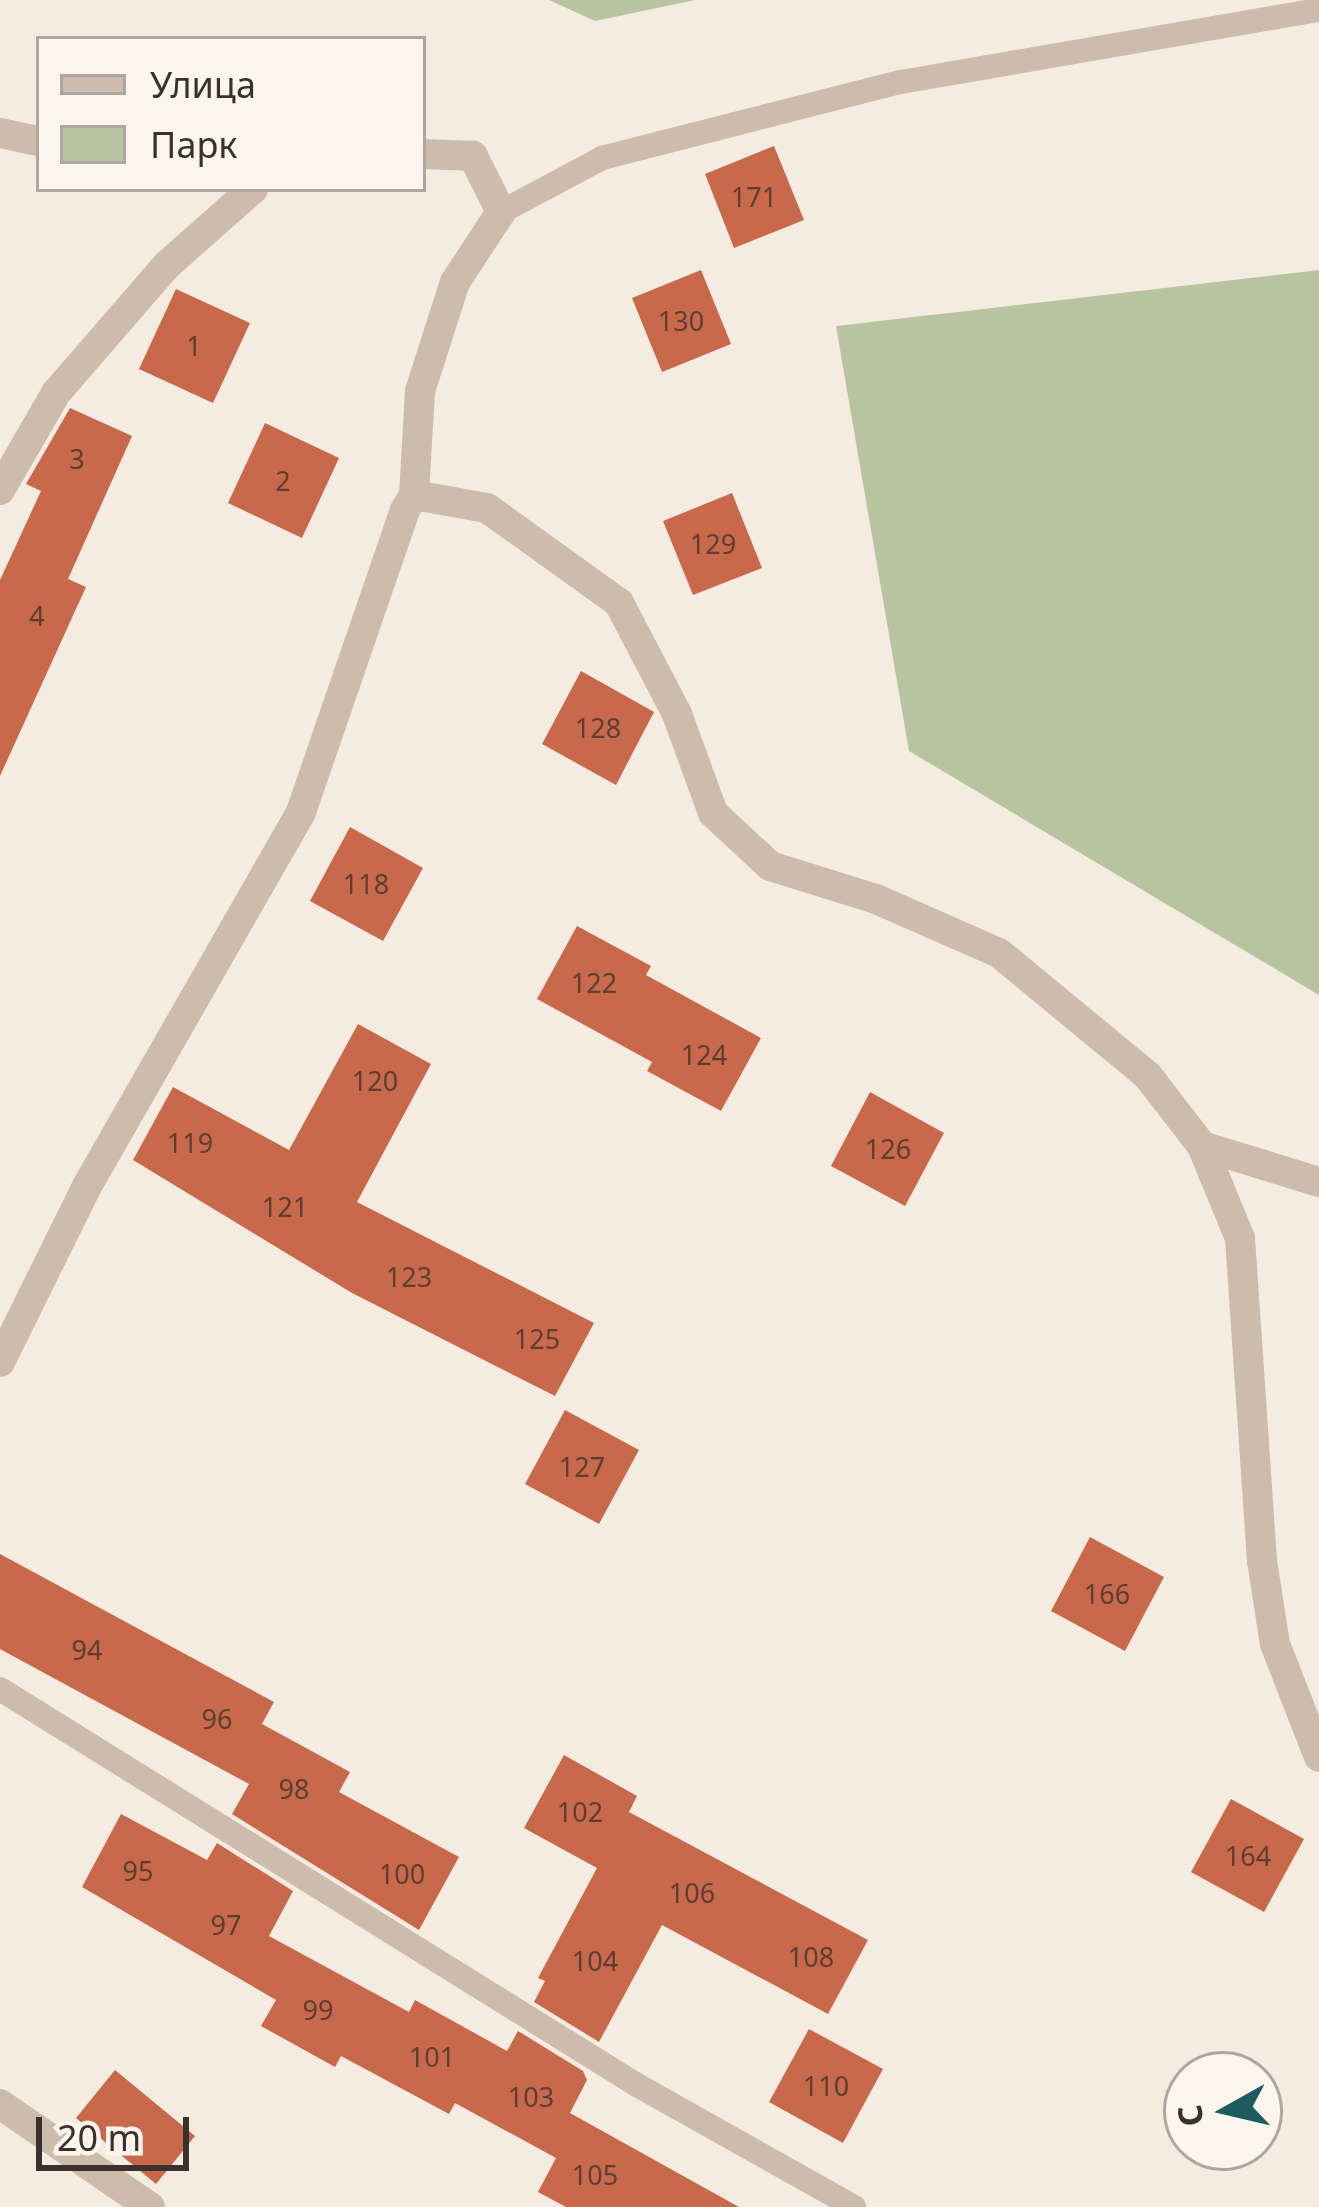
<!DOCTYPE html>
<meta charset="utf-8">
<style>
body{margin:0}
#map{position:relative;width:1319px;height:2207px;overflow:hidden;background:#f4ebe1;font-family:"Noto Sans",sans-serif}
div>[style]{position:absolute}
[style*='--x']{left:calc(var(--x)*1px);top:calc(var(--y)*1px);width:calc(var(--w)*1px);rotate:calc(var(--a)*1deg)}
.green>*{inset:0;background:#b8c4a0}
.building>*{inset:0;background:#c8694b}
.service>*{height:24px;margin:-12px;padding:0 12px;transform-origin:12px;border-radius:12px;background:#cdbbac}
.minor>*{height:30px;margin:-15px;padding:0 15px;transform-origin:15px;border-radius:15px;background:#cdbbac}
span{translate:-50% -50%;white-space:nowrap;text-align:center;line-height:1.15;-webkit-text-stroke:9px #fbf5ee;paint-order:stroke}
.number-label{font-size:27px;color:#5e3e33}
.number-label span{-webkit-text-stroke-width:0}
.legend{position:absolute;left:36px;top:36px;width:390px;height:156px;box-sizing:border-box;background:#fbf5ee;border:3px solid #aea6a0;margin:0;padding:15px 21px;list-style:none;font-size:36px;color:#3b302b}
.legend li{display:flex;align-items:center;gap:24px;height:60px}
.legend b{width:60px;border:3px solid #aea6a0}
.north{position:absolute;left:1163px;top:2051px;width:120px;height:120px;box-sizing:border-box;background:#fbf5ee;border:3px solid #aea6a0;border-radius:50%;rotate:262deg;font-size:33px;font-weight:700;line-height:48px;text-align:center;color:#3b302b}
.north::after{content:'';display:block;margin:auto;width:42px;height:54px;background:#1f5a5e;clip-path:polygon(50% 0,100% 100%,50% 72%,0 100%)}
.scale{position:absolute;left:36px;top:2117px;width:153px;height:54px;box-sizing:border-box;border:6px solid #3b302b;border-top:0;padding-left:15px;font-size:36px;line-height:42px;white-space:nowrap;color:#3b302b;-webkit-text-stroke:9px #fbf5ee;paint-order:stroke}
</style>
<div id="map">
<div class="green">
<div style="clip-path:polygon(549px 0,695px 0,595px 21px)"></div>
<div style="clip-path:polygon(1319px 270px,1319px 995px,909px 751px,836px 326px)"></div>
</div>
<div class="building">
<div style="clip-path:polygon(774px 146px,804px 220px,734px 248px,705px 174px)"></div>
<div style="clip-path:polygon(701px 270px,731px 344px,662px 372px,632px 298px)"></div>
<div style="clip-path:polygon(176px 289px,250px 323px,213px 403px,139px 369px)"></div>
<div style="clip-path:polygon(70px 408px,132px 436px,68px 579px,86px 587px,0 776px,0 580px,41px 491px,26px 484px)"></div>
<div style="clip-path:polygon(265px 423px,339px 458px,302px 538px,228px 503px)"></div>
<div style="clip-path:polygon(732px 493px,762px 568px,693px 595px,663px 521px)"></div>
<div style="clip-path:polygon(581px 671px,654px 712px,616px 785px,542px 744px)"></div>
<div style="clip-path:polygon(350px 827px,423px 868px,383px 941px,310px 901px)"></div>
<div style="clip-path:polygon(577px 926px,651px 966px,646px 975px,761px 1038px,721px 1111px,647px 1071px,652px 1062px,537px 999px)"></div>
<div style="clip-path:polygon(358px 1024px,431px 1064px,357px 1202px,594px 1323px,555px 1396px,352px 1293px,133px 1160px,173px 1087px,289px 1150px)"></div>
<div style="clip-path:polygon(870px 1092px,944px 1133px,905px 1206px,831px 1166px)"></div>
<div style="clip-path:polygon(565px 1410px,639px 1450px,599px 1524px,525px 1484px)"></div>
<div style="clip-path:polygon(1090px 1537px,1164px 1577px,1125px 1651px,1051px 1611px)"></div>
<div style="clip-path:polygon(0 1554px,274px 1702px,262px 1724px,350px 1772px,339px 1792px,459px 1857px,419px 1930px,232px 1814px,249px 1784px,0 1649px)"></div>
<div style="clip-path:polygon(564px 1755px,637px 1796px,629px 1812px,868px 1940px,828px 2014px,662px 1925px,599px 2042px,534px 2002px,545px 1981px,538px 1978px,597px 1868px,524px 1828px)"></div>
<div style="clip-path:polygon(1231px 1799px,1304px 1839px,1264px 1912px,1191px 1872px)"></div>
<div style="clip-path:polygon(121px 1814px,207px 1860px,217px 1843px,293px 1891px,269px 1936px,409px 2012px,415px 2000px,507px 2051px,518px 2031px,583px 2071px,587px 2080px,570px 2113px,739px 2207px,566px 2207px,538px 2192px,556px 2158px,455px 2103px,449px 2114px,341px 2056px,335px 2067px,261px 2026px,276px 2000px,82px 1887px)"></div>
<div style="clip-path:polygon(809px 2029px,883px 2069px,843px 2143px,769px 2102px)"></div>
<div style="clip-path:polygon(115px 2070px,195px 2136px,156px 2184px,76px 2118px)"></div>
</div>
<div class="service">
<div style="--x:501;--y:212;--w:115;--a:-28.1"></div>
<div style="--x:602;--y:158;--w:309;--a:-14.3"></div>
<div style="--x:901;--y:82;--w:424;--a:-9.8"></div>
<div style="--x:0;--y:1689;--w:750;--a:31.87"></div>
<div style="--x:637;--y:2085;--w:249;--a:29.3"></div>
</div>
<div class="minor">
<div style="--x:0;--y:133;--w:40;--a:12"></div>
<div style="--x:0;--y:490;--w:112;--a:-60"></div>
<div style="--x:56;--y:393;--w:169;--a:-49.1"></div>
<div style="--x:167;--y:265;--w:115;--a:-41.5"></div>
<div style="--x:414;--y:495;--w:104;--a:-86.7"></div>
<div style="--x:420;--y:391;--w:114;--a:-72.2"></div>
<div style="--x:455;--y:282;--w:84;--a:-56.7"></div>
<div style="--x:501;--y:212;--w:63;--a:-116.6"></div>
<div style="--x:473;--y:156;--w:50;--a:-177.7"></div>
<div style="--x:1202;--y:1146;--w:122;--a:17.1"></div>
<div style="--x:0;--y:1362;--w:196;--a:-63.7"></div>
<div style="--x:87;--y:1186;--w:431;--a:-60.2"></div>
<div style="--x:301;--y:812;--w:319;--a:-71"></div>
<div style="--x:405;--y:510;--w:17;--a:-59"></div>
<div style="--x:414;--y:495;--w:74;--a:10.1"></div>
<div style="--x:487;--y:508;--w:163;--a:35.7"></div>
<div style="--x:619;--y:603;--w:125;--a:62.4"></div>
<div style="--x:677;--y:714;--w:105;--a:70"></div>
<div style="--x:713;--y:813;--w:78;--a:42.9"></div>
<div style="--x:770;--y:866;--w:111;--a:17.3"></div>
<div style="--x:876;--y:899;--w:134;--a:23.7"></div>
<div style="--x:999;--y:953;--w:193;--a:39.5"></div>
<div style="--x:1148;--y:1076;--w:88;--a:52.4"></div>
<div style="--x:1202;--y:1146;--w:100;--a:67.6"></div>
<div style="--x:1240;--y:1238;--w:324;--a:86.1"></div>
<div style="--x:1262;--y:1561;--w:84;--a:81.1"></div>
<div style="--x:1275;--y:1644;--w:121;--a:68.7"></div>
<div style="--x:0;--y:2104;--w:182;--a:34.5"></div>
</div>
<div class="number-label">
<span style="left:754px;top:197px">171</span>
<span style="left:681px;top:321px">130</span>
<span style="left:194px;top:346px">1</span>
<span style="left:77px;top:459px">3</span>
<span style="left:283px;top:481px">2</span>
<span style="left:713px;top:544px">129</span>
<span style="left:37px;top:616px">4</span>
<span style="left:598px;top:728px">128</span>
<span style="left:366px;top:884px">118</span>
<span style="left:594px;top:983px">122</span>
<span style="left:704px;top:1055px">124</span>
<span style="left:375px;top:1081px">120</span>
<span style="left:190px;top:1143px">119</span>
<span style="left:888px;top:1149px">126</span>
<span style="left:285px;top:1207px">121</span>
<span style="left:409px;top:1277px">123</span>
<span style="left:537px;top:1339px">125</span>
<span style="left:582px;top:1467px">127</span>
<span style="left:1107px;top:1594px">166</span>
<span style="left:87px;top:1650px">94</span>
<span style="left:217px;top:1719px">96</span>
<span style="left:294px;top:1789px">98</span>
<span style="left:580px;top:1812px">102</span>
<span style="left:1248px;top:1856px">164</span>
<span style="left:138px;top:1871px">95</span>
<span style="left:402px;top:1874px">100</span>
<span style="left:692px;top:1893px">106</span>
<span style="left:226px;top:1925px">97</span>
<span style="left:811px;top:1957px">108</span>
<span style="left:595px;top:1961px">104</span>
<span style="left:318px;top:2010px">99</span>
<span style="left:432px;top:2057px">101</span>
<span style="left:826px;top:2086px">110</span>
<span style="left:531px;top:2097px">103</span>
<span style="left:595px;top:2175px">105</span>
</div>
<ul class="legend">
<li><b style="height:15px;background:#cdbbac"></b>Улица</li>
<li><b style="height:33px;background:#b8c4a0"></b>Парк</li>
</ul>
<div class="north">С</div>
<div class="scale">20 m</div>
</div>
